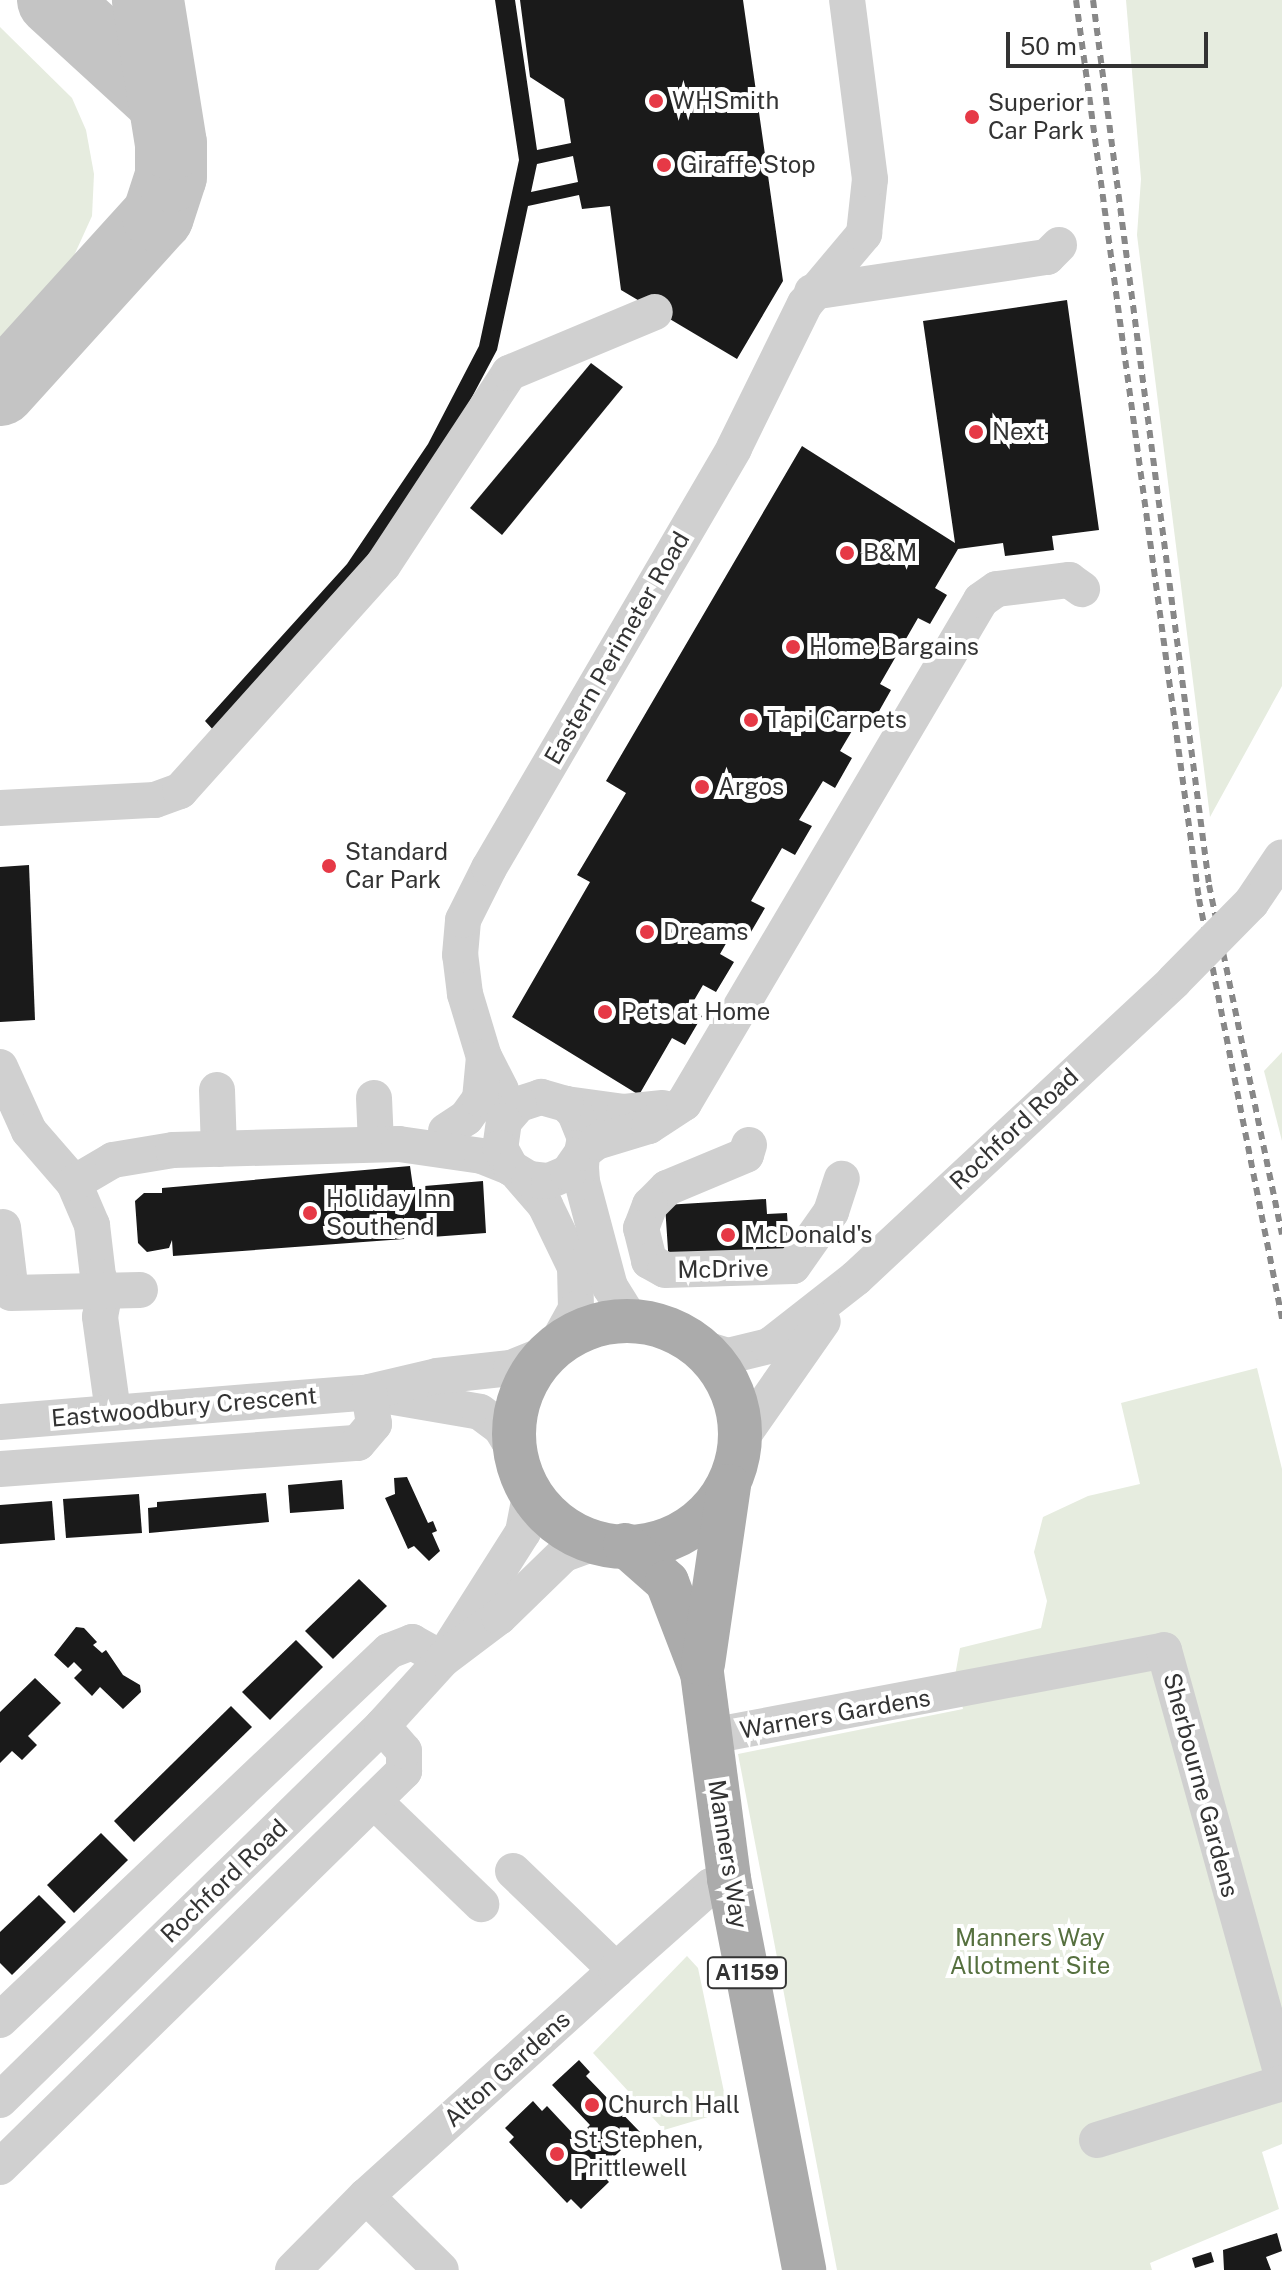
<!DOCTYPE html>
<style>
body{margin:0}
#map{position:relative;width:1282px;height:2270px;overflow:hidden;background:#fff;font-family:"Public Sans",sans-serif}
div>[style]{position:absolute}
[style*='--x']{left:calc(var(--x)*1px);top:calc(var(--y)*1px);width:calc(var(--w)*1px);rotate:calc(var(--a)*1deg)}
.green>*{inset:0;background:#e6ecdf}
.taxiway>*{height:72px;margin:-36px;padding:0 36px;transform-origin:36px;border-radius:36px;background:#c4c4c4}
.building>*{inset:0;background:#1a1a1a}
.minor>*{height:36px;margin:-18px;padding:0 18px;transform-origin:18px;border-radius:18px;background:#d0d0d0}
.major>*{height:44px;margin:-22px;padding:0 22px;transform-origin:22px;border-radius:22px;background:#ababab}
.major>.ring{margin:-22px;padding:0;box-sizing:content-box;background:none;border:44px solid #ababab;border-radius:50%}
.rail>*{height:6px;margin-top:-3px;transform-origin:0;background:repeating-linear-gradient(90deg,#888 0 8px,transparent 0 14px)}
.minor-bridge>*{height:36px;margin:-18px;padding:0 18px;transform-origin:18px;border-radius:18px;background:#d0d0d0}
.dots>*{width:22px;height:22px;translate:-50% -50%;box-sizing:border-box;border:4px solid #fff;border-radius:50%}
span{translate:-50% -50%;white-space:nowrap;text-align:center;line-height:1.15;-webkit-text-stroke:8px #fff;paint-order:stroke}
.shield-label span{padding:2px 6px;background:#fff;border:2px solid;border-radius:6px;-webkit-text-stroke-width:0}
.shield-label{font-size:22px;color:#333;font-weight:700}
.poi-label{font-size:24px;color:#333}
.left{translate:0 -50%;text-align:left}
.street-label{font-size:24px;color:#333}
.park-label{font-size:24px;color:#56703f}
.scale{position:absolute;left:1006px;top:32px;width:202px;height:36px;box-sizing:border-box;border:4px solid #333;border-top:0;padding-left:10px;font-size:24px;line-height:28px;white-space:nowrap;color:#333;-webkit-text-stroke:6px #fff;paint-order:stroke}
</style>
<div id="map">
<div class="green">
<div style="clip-path:polygon(1126px 0,1282px 0,1282px 686px,1210px 817px,1137px 235px,1141px 179px)"></div>
<div style="clip-path:polygon(0 27px,72px 98px,86px 130px,94px 174px,92px 216px,72px 260px,0 338px)"></div>
<div style="clip-path:polygon(1282px 1052px,1282px 1141px,1264px 1071px)"></div>
<div style="clip-path:polygon(1257px 1368px,1282px 1469px,1282px 2144px,1262px 2152px,1279px 2209px,1150px 2263px,1152px 2270px,837px 2270px,738px 1754px,963px 1709px,955px 1676px,960px 1648px,1041px 1628px,1047px 1601px,1034px 1552px,1043px 1517px,1088px 1496px,1140px 1484px,1121px 1403px)"></div>
<div style="clip-path:polygon(687px 1956px,698px 1968px,728px 2111px,664px 2130px,593px 2053px)"></div>
</div>
<div class="taxiway">
<div style="--x:53;--y:0;--w:147;--a:42.5"></div>
<div style="--x:0;--y:390;--w:235;--a:-47.8"></div>
<div style="--x:158;--y:216;--w:42;--a:-72"></div>
<div style="--x:171;--y:176;--w:32;--a:-90"></div>
<div style="--x:171;--y:144;--w:146;--a:-99.1"></div>
</div>
<div class="building">
<div style="clip-path:polygon(evenodd,495px 0,515px 0,537px 150px,571px 143px,564px 99px,530px 77px,520px 0,743px 0,783px 281px,737px 359px,621px 290px,610px 206px,582px 209px,579px 195px,528px 206px,497px 350px,438px 461px,356px 582px,216px 733px,205px 721px,347px 564px,428px 444px,479px 346px,519px 160px,495px 0,573px 156px,578px 182px,531px 192px,537px 164px,573px 156px)"></div>
<div style="clip-path:polygon(1067px 300px,1099px 530px,1052px 536px,1054px 550px,1005px 556px,1003px 543px,958px 549px,935px 588px,947px 595px,930px 624px,918px 618px,880px 684px,891px 690px,874px 720px,862px 714px,840px 751px,852px 758px,835px 788px,823px 781px,799px 820px,812px 826px,795px 855px,782px 848px,751px 901px,765px 908px,748px 937px,734px 929px,728px 940px,720px 954px,734px 962px,716px 992px,703px 985px,689px 1009px,702px 1016px,685px 1045px,672px 1038px,639px 1095px,512px 1017px,590px 882px,577px 875px,626px 793px,606px 781px,802px 446px,955px 543px,923px 321px)"></div>
<div style="clip-path:polygon(591px 363px,623px 387px,502px 535px,470px 508px)"></div>
<div style="clip-path:polygon(29px 865px,35px 1020px,0 1022px,0 867px)"></div>
<div style="clip-path:polygon(410px 1166px,413px 1187px,483px 1181px,486px 1233px,173px 1256px,172px 1240px,169px 1248px,147px 1252px,138px 1243px,135px 1201px,144px 1193px,162px 1193px,162px 1188px)"></div>
<div style="clip-path:polygon(766px 1199px,767px 1214px,787px 1213px,790px 1257px,669px 1265px,665px 1205px)"></div>
<div style="clip-path:polygon(407px 1477px,428px 1523px,433px 1521px,437px 1531px,432px 1533px,440px 1551px,429px 1561px,414px 1546px,408px 1549px,385px 1498px,395px 1494px,394px 1478px)"></div>
<div style="clip-path:polygon(342px 1480px,344px 1509px,290px 1513px,288px 1485px)"></div>
<div style="clip-path:polygon(266px 1493px,269px 1522px,149px 1533px,148px 1508px,157px 1507px,157px 1502px)"></div>
<div style="clip-path:polygon(139px 1494px,142px 1533px,66px 1538px,63px 1499px)"></div>
<div style="clip-path:polygon(52px 1501px,55px 1540px,0 1544px,0 1505px)"></div>
<div style="clip-path:polygon(359px 1579px,387px 1606px,333px 1659px,305px 1631px)"></div>
<div style="clip-path:polygon(76px 1627px,84px 1628px,97px 1642px,93px 1645px,102px 1653px,106px 1650px,123px 1675px,140px 1685px,141px 1692px,123px 1709px,100px 1687px,92px 1696px,74px 1678px,82px 1670px,74px 1662px,68px 1668px,54px 1655px)"></div>
<div style="clip-path:polygon(296px 1640px,323px 1667px,270px 1720px,242px 1692px)"></div>
<div style="clip-path:polygon(35px 1678px,61px 1703px,28px 1736px,37px 1745px,22px 1760px,12px 1751px,0 1763px,0 1712px)"></div>
<div style="clip-path:polygon(231px 1706px,252px 1727px,134px 1842px,114px 1821px)"></div>
<div style="clip-path:polygon(101px 1833px,128px 1860px,74px 1913px,47px 1885px)"></div>
<div style="clip-path:polygon(39px 1895px,66px 1922px,12px 1975px,0 1963px,0 1932px)"></div>
<div style="clip-path:polygon(579px 2060px,590px 2072px,586px 2076px,640px 2132px,599px 2171px,609px 2182px,581px 2209px,571px 2199px,567px 2203px,509px 2142px,514px 2137px,505px 2128px,533px 2101px,542px 2111px,547px 2106px,577px 2138px,590px 2125px,552px 2085px)"></div>
<div style="clip-path:polygon(1277px 2233px,1282px 2251px,1266px 2257px,1271px 2270px,1224px 2270px,1223px 2250px)"></div>
<div style="clip-path:polygon(1211px 2252px,1214px 2262px,1195px 2268px,1192px 2258px)"></div>
</div>
<div class="minor">
<div style="--x:812;--y:292;--w:238;--a:-8.5"></div>
<div style="--x:1047;--y:257;--w:17;--a:-45"></div>
<div style="--x:0;--y:808;--w:155;--a:-3"></div>
<div style="--x:155;--y:800;--w:27;--a:-20"></div>
<div style="--x:180;--y:791;--w:304;--a:-48.1"></div>
<div style="--x:383;--y:565;--w:230;--a:-56.7"></div>
<div style="--x:509;--y:373;--w:158;--a:-22.7"></div>
<div style="--x:1251;--y:903;--w:55;--a:-56"></div>
<div style="--x:0;--y:1067;--w:70;--a:65.6"></div>
<div style="--x:29;--y:1131;--w:69;--a:49.1"></div>
<div style="--x:74;--y:1183;--w:46;--a:66.8"></div>
<div style="--x:92;--y:1225;--w:51;--a:83.3"></div>
<div style="--x:98;--y:1276;--w:17;--a:65"></div>
<div style="--x:105;--y:1291;--w:26;--a:101"></div>
<div style="--x:100;--y:1317;--w:96;--a:82.2"></div>
<div style="--x:217;--y:1090;--w:59;--a:88.1"></div>
<div style="--x:374;--y:1098;--w:46;--a:87.5"></div>
<div style="--x:566;--y:1104;--w:59;--a:7.9"></div>
<div style="--x:624;--y:1112;--w:39;--a:-6"></div>
<div style="--x:504;--y:1121;--w:31;--a:-96"></div>
<div style="--x:501;--y:1090;--w:37;--a:-117"></div>
<div style="--x:484;--y:1057;--w:66;--a:-106.8"></div>
<div style="--x:465;--y:994;--w:39;--a:-97"></div>
<div style="--x:460;--y:955;--w:35;--a:-85"></div>
<div style="--x:463;--y:920;--w:58;--a:-63.4"></div>
<div style="--x:489;--y:868;--w:486;--a:-59.7"></div>
<div style="--x:734;--y:448;--w:161;--a:-63.8"></div>
<div style="--x:805;--y:304;--w:92;--a:-49.9"></div>
<div style="--x:864;--y:234;--w:55;--a:-83.8"></div>
<div style="--x:870;--y:179;--w:180;--a:-97.3"></div>
<div style="--x:446;--y:1131;--w:24;--a:-33"></div>
<div style="--x:466;--y:1118;--w:24;--a:-54"></div>
<div style="--x:480;--y:1099;--w:42;--a:-84.6"></div>
<div style="--x:749;--y:1145;--w:10;--a:107"></div>
<div style="--x:746;--y:1155;--w:86;--a:157.3"></div>
<div style="--x:667;--y:1188;--w:24;--a:135"></div>
<div style="--x:650;--y:1205;--w:25;--a:111"></div>
<div style="--x:641;--y:1228;--w:34;--a:76"></div>
<div style="--x:649;--y:1261;--w:18;--a:29"></div>
<div style="--x:665;--y:1270;--w:128;--a:-1.8"></div>
<div style="--x:793;--y:1266;--w:66;--a:-54.9"></div>
<div style="--x:831;--y:1212;--w:35;--a:-72"></div>
<div style="--x:519;--y:1175;--w:40;--a:49"></div>
<div style="--x:545;--y:1205;--w:69;--a:64.2"></div>
<div style="--x:575;--y:1267;--w:42;--a:88.6"></div>
<div style="--x:576;--y:1309;--w:38;--a:119"></div>
<div style="--x:74;--y:1183;--w:45;--a:-30.5"></div>
<div style="--x:113;--y:1160;--w:61;--a:-9.5"></div>
<div style="--x:173;--y:1150;--w:226;--a:-1.5"></div>
<div style="--x:399;--y:1144;--w:84;--a:8.2"></div>
<div style="--x:482;--y:1156;--w:31;--a:22"></div>
<div style="--x:3;--y:1227;--w:66;--a:83.1"></div>
<div style="--x:11;--y:1293;--w:129;--a:-1.3"></div>
<div style="--x:645;--y:1325;--w:21;--a:-149"></div>
<div style="--x:627;--y:1314;--w:32;--a:-122"></div>
<div style="--x:610;--y:1287;--w:109;--a:-104.9"></div>
<div style="--x:582;--y:1182;--w:15;--a:-94"></div>
<div style="--x:581;--y:1167;--w:14;--a:-86"></div>
<div style="--x:582;--y:1153;--w:15;--a:-79"></div>
<div style="--x:585;--y:1138;--w:27;--a:-112"></div>
<div style="--x:575;--y:1113;--w:13;--a:-135"></div>
<div style="--x:566;--y:1104;--w:26;--a:-164"></div>
<div style="--x:541;--y:1097;--w:23;--a:162"></div>
<div style="--x:519;--y:1104;--w:23;--a:131"></div>
<div style="--x:504;--y:1121;--w:27;--a:98"></div>
<div style="--x:500;--y:1148;--w:23;--a:61"></div>
<div style="--x:511;--y:1168;--w:21;--a:31"></div>
<div style="--x:529;--y:1179;--w:20;--a:6"></div>
<div style="--x:549;--y:1181;--w:21;--a:-23"></div>
<div style="--x:568;--y:1173;--w:24;--a:-55"></div>
<div style="--x:582;--y:1153;--w:18;--a:-38"></div>
<div style="--x:596;--y:1142;--w:55;--a:-16.8"></div>
<div style="--x:649;--y:1126;--w:42;--a:-33.3"></div>
<div style="--x:684;--y:1103;--w:584;--a:-59.44"></div>
<div style="--x:981;--y:600;--w:19;--a:-35"></div>
<div style="--x:997;--y:589;--w:73;--a:-7.1"></div>
<div style="--x:1069;--y:580;--w:16;--a:35"></div>
<div style="--x:692;--y:1345;--w:38;--a:17"></div>
<div style="--x:728;--y:1356;--w:42;--a:-13.7"></div>
<div style="--x:769;--y:1346;--w:110;--a:-38"></div>
<div style="--x:856;--y:1278;--w:435;--a:-43"></div>
<div style="--x:382;--y:1395;--w:99;--a:9.8"></div>
<div style="--x:480;--y:1412;--w:26;--a:37"></div>
<div style="--x:501;--y:1428;--w:29;--a:59"></div>
<div style="--x:0;--y:1422;--w:370;--a:-4.6"></div>
<div style="--x:369;--y:1392;--w:70;--a:-13.2"></div>
<div style="--x:437;--y:1376;--w:74;--a:-6.2"></div>
<div style="--x:511;--y:1368;--w:38;--a:-22"></div>
<div style="--x:742;--y:1437;--w:141;--a:-55.1"></div>
<div style="--x:0;--y:1469;--w:359;--a:-4.2"></div>
<div style="--x:358;--y:1443;--w:25;--a:-50"></div>
<div style="--x:374;--y:1424;--w:32;--a:-99"></div>
<div style="--x:452;--y:1644;--w:133;--a:-57.6"></div>
<div style="--x:523;--y:1532;--w:38;--a:-79"></div>
<div style="--x:711;--y:1736;--w:461;--a:-10.7"></div>
<div style="--x:1164;--y:1650;--w:441;--a:74.5"></div>
<div style="--x:374;--y:1801;--w:149;--a:43.9"></div>
<div style="--x:513;--y:1871;--w:143;--a:43.9"></div>
<div style="--x:0;--y:2020;--w:536;--a:-43.49"></div>
<div style="--x:389;--y:1651;--w:25;--a:-21"></div>
<div style="--x:412;--y:1642;--w:35;--a:29"></div>
<div style="--x:0;--y:2100;--w:535;--a:-44.39"></div>
<div style="--x:382;--y:1726;--w:91;--a:-47.7"></div>
<div style="--x:443;--y:1659;--w:70;--a:-36.9"></div>
<div style="--x:499;--y:1617;--w:91;--a:-44.1"></div>
<div style="--x:564;--y:1554;--w:37;--a:-20"></div>
<div style="--x:1097;--y:2140;--w:194;--a:-17.1"></div>
<div style="--x:0;--y:2167;--w:566;--a:-44.43"></div>
<div style="--x:404;--y:1771;--w:20;--a:-90"></div>
<div style="--x:404;--y:1751;--w:33;--a:-131"></div>
<div style="--x:366;--y:2196;--w:105;--a:44.6"></div>
<div style="--x:293;--y:2270;--w:104;--a:-45.4"></div>
<div style="--x:366;--y:2196;--w:337;--a:-42.1"></div>
<div style="--x:616;--y:1970;--w:127;--a:-41.5"></div>
<div style="--x:711;--y:1886;--w:19;--a:-21"></div>
</div>
<div class="major">
<div class="ring" style="left:514px;top:1321px;width:182px;height:182px"></div>
<div style="--x:625;--y:1545;--w:56;--a:41.4"></div>
<div style="--x:667;--y:1582;--w:97;--a:69"></div>
<div style="--x:702;--y:1673;--w:208;--a:82.5"></div>
<div style="--x:729;--y:1879;--w:398;--a:79.1"></div>
<div style="--x:703;--y:1664;--w:180;--a:-81.7"></div>
</div>
<div class="rail">
<div style="--x:1076;--y:0;--w:907;--a:82.21"></div>
<div style="--x:1199;--y:899;--w:428;--a:78.8"></div>
<div style="--x:1093;--y:0;--w:893;--a:82.53"></div>
<div style="--x:1209;--y:885;--w:357;--a:78.2"></div>
</div>
<div class="minor-bridge">
<div style="--x:1174;--y:981;--w:110;--a:-45.4"></div>
</div>
<div class="dots">
<div style="left:656px;top:101px;background:#e63946"></div>
<div style="left:972px;top:117px;background:#e63946"></div>
<div style="left:664px;top:165px;background:#e63946"></div>
<div style="left:976px;top:432px;background:#e63946"></div>
<div style="left:847px;top:553px;background:#e63946"></div>
<div style="left:793px;top:647px;background:#e63946"></div>
<div style="left:751px;top:720px;background:#e63946"></div>
<div style="left:702px;top:787px;background:#e63946"></div>
<div style="left:329px;top:866px;background:#e63946"></div>
<div style="left:647px;top:932px;background:#e63946"></div>
<div style="left:605px;top:1012px;background:#e63946"></div>
<div style="left:310px;top:1213px;background:#e63946"></div>
<div style="left:728px;top:1235px;background:#e63946"></div>
<div style="left:592px;top:2105px;background:#e63946"></div>
<div style="left:557px;top:2154px;background:#e63946"></div>
</div>
<div class="shield-label">
<span style="left:747px;top:1973px">A1159</span>
</div>
<div class="poi-label">
<span class="left" style="left:672px;top:101px">WHSmith</span>
<span class="left" style="left:988px;top:117px">Superior<br>Car Park</span>
<span class="left" style="left:680px;top:165px">Giraffe Stop</span>
<span class="left" style="left:992px;top:432px">Next</span>
<span class="left" style="left:863px;top:553px">B&amp;M</span>
<span class="left" style="left:809px;top:647px">Home Bargains</span>
<span class="left" style="left:767px;top:720px">Tapi Carpets</span>
<span class="left" style="left:718px;top:787px">Argos</span>
<span class="left" style="left:345px;top:866px">Standard<br>Car Park</span>
<span class="left" style="left:663px;top:932px">Dreams</span>
<span class="left" style="left:621px;top:1012px">Pets at Home</span>
<span class="left" style="left:326px;top:1213px">Holiday Inn<br>Southend</span>
<span class="left" style="left:744px;top:1235px">McDonald's</span>
<span class="left" style="left:608px;top:2105px">Church Hall</span>
<span class="left" style="left:573px;top:2154px">St Stephen,<br>Prittlewell</span>
</div>
<div class="street-label">
<span style="left:617px;top:648px;rotate:-60deg">Eastern Perimeter Road</span>
<span style="left:1014px;top:1129px;rotate:-43deg">Rochford Road</span>
<span style="left:723px;top:1269px;rotate:-1deg">McDrive</span>
<span style="left:184px;top:1407px;rotate:-5deg">Eastwoodbury Crescent</span>
<span style="left:835px;top:1714px;rotate:-10deg">Warners Gardens</span>
<span style="left:1201px;top:1785px;rotate:75deg">Sherbourne Gardens</span>
<span style="left:728px;top:1854px;rotate:81deg">Manners Way</span>
<span style="left:224px;top:1881px;rotate:-44deg">Rochford Road</span>
<span style="left:507px;top:2069px;rotate:-42deg">Alton Gardens</span>
</div>
<div class="park-label">
<span style="left:1030px;top:1952px">Manners Way<br>Allotment Site</span>
</div>
<div class="scale">50 m</div>
</div>
